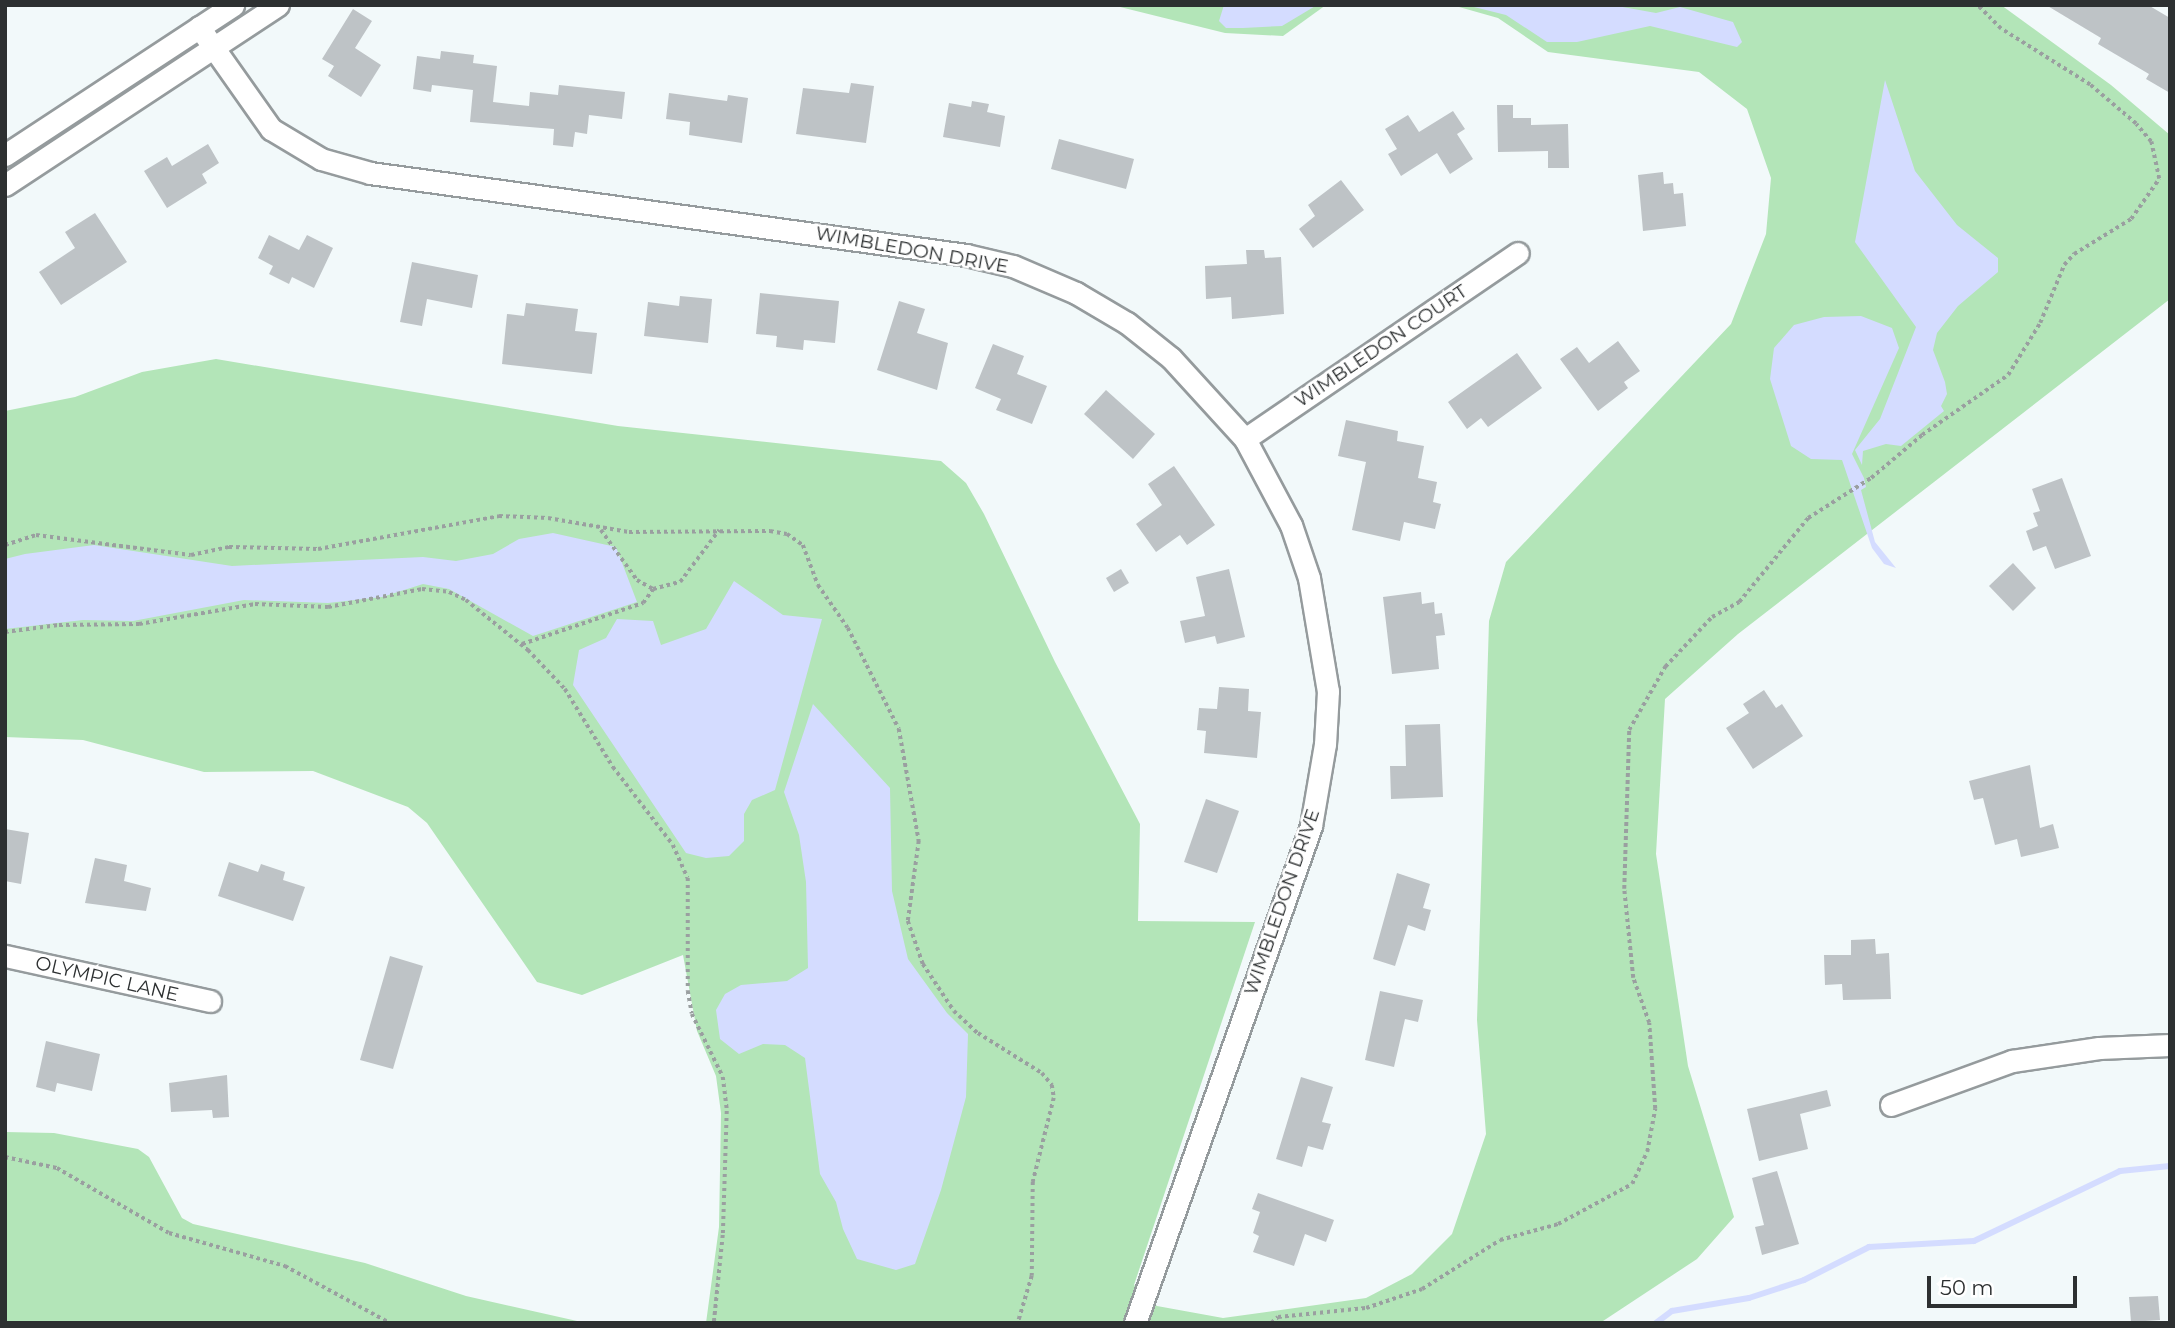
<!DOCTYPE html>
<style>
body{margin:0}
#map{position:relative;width:2175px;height:1328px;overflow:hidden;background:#f2f9fa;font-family:Montserrat,sans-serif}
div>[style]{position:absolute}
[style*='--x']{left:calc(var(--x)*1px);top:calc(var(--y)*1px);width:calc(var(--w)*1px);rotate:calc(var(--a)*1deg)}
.green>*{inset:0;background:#b3e5b8}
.water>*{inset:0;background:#d4dcff}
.stream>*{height:6px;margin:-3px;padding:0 3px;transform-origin:3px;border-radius:3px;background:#d4dcff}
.building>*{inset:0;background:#bec3c6}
.path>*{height:3.5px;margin-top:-1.75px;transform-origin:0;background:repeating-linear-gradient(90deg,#9a9fa0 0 3.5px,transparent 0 7px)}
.roads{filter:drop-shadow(2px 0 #959b9d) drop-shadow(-2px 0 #959b9d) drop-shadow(0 2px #959b9d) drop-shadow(0 -2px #959b9d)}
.minor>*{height:21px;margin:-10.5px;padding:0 10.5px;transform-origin:10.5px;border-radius:10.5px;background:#fff}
span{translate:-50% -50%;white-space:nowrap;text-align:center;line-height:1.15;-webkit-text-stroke:5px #fff;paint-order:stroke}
.street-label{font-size:19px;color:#2d3031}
.frame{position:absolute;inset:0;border:7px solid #2d3031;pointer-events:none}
.scale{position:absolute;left:1927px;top:1276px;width:150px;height:32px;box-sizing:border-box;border:4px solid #2d3031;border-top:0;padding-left:9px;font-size:21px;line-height:24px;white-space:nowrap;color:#2d3031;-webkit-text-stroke:5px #fff;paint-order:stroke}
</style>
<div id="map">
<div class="green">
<div style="clip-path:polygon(1112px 5px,1326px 5px,1283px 36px,1225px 33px)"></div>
<div style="clip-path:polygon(1452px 5px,2001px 5px,2111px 85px,2170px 135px,2170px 299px,1738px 634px,1665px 699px,1656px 854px,1688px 1066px,1734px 1217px,1697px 1259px,1600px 1323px,706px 1323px,719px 1227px,721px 1113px,716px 1076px,697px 1031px,683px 955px,582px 995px,537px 982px,427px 823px,408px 807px,313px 771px,204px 772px,83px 740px,5px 737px,5px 411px,75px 397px,142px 372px,216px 359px,618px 426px,941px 461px,966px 483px,984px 514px,1055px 662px,1140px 824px,1138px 921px,1255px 922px,1134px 1285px,1157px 1306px,1223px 1318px,1366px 1298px,1412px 1274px,1452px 1234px,1486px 1134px,1477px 1020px,1489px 621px,1506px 562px,1731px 324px,1766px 234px,1771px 178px,1747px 109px,1699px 72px,1548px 52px,1498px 18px)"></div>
<div style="clip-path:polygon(5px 1132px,54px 1133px,138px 1149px,149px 1157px,182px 1218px,193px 1224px,365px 1263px,466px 1296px,586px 1323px,5px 1323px)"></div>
</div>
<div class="water">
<div style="clip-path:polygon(1224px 5px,1317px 5px,1282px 26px,1243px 28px,1226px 28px,1219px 21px)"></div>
<div style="clip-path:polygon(1466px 5px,1617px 6px,1656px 13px,1680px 7px,1733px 22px,1742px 42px,1737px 47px,1650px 26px,1577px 42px,1547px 42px,1506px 15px)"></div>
<div style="clip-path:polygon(1885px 80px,1915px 171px,1957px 225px,1998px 258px,1998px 272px,1958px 306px,1937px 333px,1933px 350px,1945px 382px,1947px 394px,1941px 406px,1944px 411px,1901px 446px,1886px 444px,1863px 451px,1862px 465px,1855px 450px,1880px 419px,1916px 327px,1855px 242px)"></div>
<div style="clip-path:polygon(1861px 316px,1892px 328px,1899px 348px,1852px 454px,1864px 478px,1866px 487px,1861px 490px,1875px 542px,1896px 568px,1884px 564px,1872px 548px,1842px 460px,1811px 459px,1791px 446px,1770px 379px,1774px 348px,1794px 325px,1824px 317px)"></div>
<div style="clip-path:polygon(553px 533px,616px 547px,637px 602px,533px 636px,449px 589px,423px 584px,382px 597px,328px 603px,244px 600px,133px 621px,83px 620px,5px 629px,5px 559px,25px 554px,94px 545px,232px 566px,423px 557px,456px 561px,493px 554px,519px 539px)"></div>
<div style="clip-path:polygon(734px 581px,783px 615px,822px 619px,775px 790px,752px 800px,744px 814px,744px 841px,729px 856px,706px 858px,686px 853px,573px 685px,579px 650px,606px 638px,617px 619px,653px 621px,661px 645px,706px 629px)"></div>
<div style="clip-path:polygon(813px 704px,890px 788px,892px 891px,908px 959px,947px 1013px,968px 1034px,966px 1097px,941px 1190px,915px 1264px,896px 1270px,857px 1259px,843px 1229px,836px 1202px,820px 1174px,805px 1058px,785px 1045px,763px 1044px,739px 1054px,720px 1039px,716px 1010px,725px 994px,741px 985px,787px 981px,808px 968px,806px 882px,799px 835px,784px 792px)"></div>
</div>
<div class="stream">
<div style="--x:1656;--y:1323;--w:20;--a:-37"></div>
<div style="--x:1672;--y:1311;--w:78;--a:-9.6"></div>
<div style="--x:1749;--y:1298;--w:58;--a:-18.1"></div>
<div style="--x:1804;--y:1280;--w:73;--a:-26.9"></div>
<div style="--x:1869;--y:1247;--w:105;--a:-3.3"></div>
<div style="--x:1974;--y:1241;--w:162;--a:-25.6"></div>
<div style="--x:2120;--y:1171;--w:50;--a:-5.7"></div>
</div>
<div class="building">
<div style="clip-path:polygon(2046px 5px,2148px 5px,2170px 18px,2170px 93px,2146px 79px,2149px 74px,2098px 44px,2101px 38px)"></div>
<div style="clip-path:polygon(353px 9px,372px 21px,355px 48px,381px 65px,361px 97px,328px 76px,334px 66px,322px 59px)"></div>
<div style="clip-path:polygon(441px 51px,474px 55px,473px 63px,497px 66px,493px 102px,529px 106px,530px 92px,558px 95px,559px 85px,625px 92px,622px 119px,589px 115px,587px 134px,575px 132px,573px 147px,553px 145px,554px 129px,470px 122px,473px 90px,432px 85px,431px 92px,413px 89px,417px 56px,440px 59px)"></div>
<div style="clip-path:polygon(851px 83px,874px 86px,866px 143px,796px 134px,803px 88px,849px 93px)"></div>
<div style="clip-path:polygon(669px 93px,727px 101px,728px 95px,748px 98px,742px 143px,689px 135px,690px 122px,666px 119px)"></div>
<div style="clip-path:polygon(972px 101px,989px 104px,987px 112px,1005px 116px,1000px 147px,943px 137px,949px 103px,971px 107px)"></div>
<div style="clip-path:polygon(1497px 105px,1513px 105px,1513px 118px,1531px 118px,1531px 125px,1568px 124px,1569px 168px,1548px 168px,1548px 151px,1498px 152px)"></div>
<div style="clip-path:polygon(1453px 111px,1465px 129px,1457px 134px,1473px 159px,1450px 174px,1437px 153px,1401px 176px,1388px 154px,1397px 149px,1385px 129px,1408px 115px,1419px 132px)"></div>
<div style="clip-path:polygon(1059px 139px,1134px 159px,1126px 189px,1051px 169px)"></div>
<div style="clip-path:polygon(208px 144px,219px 163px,202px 174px,207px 183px,167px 208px,144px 171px,167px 157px,172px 166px)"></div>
<div style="clip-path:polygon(1663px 172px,1664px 184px,1673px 183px,1674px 194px,1683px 193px,1686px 226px,1643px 231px,1638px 175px)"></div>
<div style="clip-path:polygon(1341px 180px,1364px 210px,1313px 248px,1299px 229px,1315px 216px,1308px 205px)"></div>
<div style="clip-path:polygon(95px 213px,127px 262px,61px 305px,39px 272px,75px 248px,65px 232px)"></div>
<div style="clip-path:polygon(269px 235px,299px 250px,307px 235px,333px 248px,314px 288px,292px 277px,289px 284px,269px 274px,273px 266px,258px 258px)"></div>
<div style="clip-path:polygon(1246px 250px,1264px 250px,1265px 258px,1281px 257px,1284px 314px,1232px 319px,1231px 297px,1206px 299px,1205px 266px,1247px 264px)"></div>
<div style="clip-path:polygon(412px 262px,478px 275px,472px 308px,427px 299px,422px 326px,400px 322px)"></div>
<div style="clip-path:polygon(760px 293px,839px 301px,835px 343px,804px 340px,803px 350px,776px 347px,777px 336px,756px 334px)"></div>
<div style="clip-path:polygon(680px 296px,712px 299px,708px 343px,644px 336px,648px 302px,679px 306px)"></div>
<div style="clip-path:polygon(899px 301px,925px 309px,917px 333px,948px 343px,937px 390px,877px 370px)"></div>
<div style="clip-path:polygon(526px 303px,578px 309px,575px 331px,597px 333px,592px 374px,502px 364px,507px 314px,524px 316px)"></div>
<div style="clip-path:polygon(1618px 341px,1640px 371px,1624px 382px,1628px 388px,1598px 411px,1560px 359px,1577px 347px,1589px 363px)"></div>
<div style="clip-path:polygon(993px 344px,1024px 356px,1017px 374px,1047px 386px,1032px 424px,996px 410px,1001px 399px,975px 388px)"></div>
<div style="clip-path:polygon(1517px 353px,1542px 388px,1488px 427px,1481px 418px,1467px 429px,1448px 402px)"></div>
<div style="clip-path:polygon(1106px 390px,1155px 434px,1133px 459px,1084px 414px)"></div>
<div style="clip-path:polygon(1346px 420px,1398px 431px,1397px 441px,1424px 446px,1418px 478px,1437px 482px,1433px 502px,1441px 504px,1435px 529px,1404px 522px,1400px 541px,1352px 530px,1366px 462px,1338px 456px)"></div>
<div style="clip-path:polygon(1174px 466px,1215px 525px,1187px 545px,1180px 535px,1156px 552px,1136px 524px,1162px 505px,1148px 484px)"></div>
<div style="clip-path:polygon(2062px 478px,2091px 556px,2055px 569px,2046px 546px,2033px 551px,2026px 531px,2038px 526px,2033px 513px,2040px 511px,2032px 489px)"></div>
<div style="clip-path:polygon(2013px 563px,2036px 588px,2013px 611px,1989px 586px)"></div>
<div style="clip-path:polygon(1121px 569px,1129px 583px,1114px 592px,1106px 578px)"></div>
<div style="clip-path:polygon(1229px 569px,1245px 637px,1217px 644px,1215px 636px,1185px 643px,1180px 621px,1205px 616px,1196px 577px)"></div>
<div style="clip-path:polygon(1421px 592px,1422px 604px,1434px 602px,1435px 614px,1442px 613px,1445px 635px,1436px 636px,1439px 669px,1392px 674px,1383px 597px)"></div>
<div style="clip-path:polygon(1219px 687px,1249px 689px,1248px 711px,1261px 712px,1257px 758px,1204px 753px,1206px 731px,1197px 730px,1199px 708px,1217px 709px)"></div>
<div style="clip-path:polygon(1764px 690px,1776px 708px,1782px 704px,1803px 736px,1753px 769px,1726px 728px,1749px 713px,1743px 704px)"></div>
<div style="clip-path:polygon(1440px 724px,1443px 797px,1391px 799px,1390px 766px,1406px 766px,1405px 725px)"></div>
<div style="clip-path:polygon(2030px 765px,2040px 828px,2053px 824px,2059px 848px,2021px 857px,2017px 839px,1995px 845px,1983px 798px,1974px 800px,1969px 781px)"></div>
<div style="clip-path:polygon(1206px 799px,1239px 811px,1217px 873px,1184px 862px)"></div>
<div style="clip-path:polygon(5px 829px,29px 833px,21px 884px,5px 881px)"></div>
<div style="clip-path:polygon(95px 858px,127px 865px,124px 881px,151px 888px,146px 911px,85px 903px)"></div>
<div style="clip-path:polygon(229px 862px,258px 872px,261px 864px,285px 872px,283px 880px,305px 887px,293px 921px,218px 896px)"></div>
<div style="clip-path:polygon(1397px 873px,1430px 884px,1423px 908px,1431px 910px,1425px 931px,1408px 925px,1395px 966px,1373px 959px)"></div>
<div style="clip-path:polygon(1875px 939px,1876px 954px,1889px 953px,1891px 999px,1843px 1000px,1842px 984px,1825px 985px,1824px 955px,1851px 955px,1851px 940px)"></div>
<div style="clip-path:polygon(390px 956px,423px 966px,393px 1069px,360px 1060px)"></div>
<div style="clip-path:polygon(1380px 991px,1423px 1000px,1418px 1022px,1405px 1019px,1394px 1067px,1365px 1060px)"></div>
<div style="clip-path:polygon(46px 1041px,100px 1054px,92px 1091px,57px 1083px,55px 1092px,36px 1087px)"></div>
<div style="clip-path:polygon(227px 1075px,229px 1117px,213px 1118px,212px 1110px,171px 1112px,169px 1083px)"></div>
<div style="clip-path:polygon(1301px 1077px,1333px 1087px,1322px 1122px,1331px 1124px,1323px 1150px,1308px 1146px,1302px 1167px,1276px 1159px)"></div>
<div style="clip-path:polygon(1827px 1090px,1831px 1106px,1800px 1114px,1808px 1149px,1759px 1161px,1747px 1109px)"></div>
<div style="clip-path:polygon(1777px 1171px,1799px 1244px,1762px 1255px,1755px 1227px,1764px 1225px,1752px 1178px)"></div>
<div style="clip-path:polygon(1258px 1193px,1334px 1220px,1326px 1242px,1305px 1234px,1294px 1266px,1253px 1252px,1259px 1236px,1253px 1233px,1260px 1212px,1252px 1209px)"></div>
<div style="clip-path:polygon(2158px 1296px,2160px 1320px,2131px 1322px,2129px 1297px)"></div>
</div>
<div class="path">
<div style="--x:601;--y:530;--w:62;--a:54.2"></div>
<div style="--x:637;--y:580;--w:18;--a:29"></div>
<div style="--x:653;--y:589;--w:28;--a:-15"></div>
<div style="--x:680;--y:582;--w:65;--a:-53.1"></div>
<div style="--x:5;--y:545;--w:33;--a:-18"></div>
<div style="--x:36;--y:535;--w:156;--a:7.4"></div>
<div style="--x:191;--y:555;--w:39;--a:-12"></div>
<div style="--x:229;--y:547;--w:89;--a:1.3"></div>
<div style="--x:318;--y:549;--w:184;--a:-10.3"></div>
<div style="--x:499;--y:516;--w:49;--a:2.3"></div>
<div style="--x:548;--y:518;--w:82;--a:9.8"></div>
<div style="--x:629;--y:532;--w:141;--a:-0.4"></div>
<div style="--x:770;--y:531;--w:17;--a:10"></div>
<div style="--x:787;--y:534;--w:19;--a:35"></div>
<div style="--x:803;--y:545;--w:43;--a:69.4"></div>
<div style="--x:818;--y:585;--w:52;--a:55.1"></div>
<div style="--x:848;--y:628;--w:113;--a:63.2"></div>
<div style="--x:899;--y:729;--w:114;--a:79.9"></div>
<div style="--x:919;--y:841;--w:81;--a:97.8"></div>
<div style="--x:908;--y:921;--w:46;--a:70.8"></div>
<div style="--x:923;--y:964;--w:56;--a:56.6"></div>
<div style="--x:954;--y:1011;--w:33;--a:43"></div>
<div style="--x:978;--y:1033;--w:75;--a:32"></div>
<div style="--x:1042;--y:1073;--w:16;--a:50"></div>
<div style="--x:1052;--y:1085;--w:13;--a:81"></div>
<div style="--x:1054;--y:1098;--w:87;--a:104"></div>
<div style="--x:1033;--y:1182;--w:94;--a:90.6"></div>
<div style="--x:1032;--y:1276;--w:49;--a:106.6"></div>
<div style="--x:5;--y:632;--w:54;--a:-7.4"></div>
<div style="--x:59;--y:625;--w:80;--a:-0.7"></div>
<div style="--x:139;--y:624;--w:118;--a:-9.8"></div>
<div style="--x:255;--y:604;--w:73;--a:2.4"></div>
<div style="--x:328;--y:607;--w:96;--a:-10.8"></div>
<div style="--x:422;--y:589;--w:27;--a:6"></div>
<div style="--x:449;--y:592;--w:19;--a:25"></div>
<div style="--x:466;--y:600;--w:80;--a:38.9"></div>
<div style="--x:528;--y:650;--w:54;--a:46.5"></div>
<div style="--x:565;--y:689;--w:92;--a:58.4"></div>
<div style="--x:613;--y:767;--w:98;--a:52.4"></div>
<div style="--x:673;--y:845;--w:36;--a:66"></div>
<div style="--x:688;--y:878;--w:113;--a:90"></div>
<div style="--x:688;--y:991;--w:23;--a:80"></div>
<div style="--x:692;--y:1014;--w:70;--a:63.8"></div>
<div style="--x:723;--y:1077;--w:34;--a:83"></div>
<div style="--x:727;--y:1111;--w:124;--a:91.8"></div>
<div style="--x:723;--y:1235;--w:88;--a:95.8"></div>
<div style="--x:522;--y:644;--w:128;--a:-18.7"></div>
<div style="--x:643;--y:603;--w:17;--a:-54"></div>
<div style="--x:5;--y:1157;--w:53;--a:11.9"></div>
<div style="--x:57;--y:1168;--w:129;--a:30.1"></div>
<div style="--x:169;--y:1233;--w:121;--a:15.9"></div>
<div style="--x:285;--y:1266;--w:119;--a:28.5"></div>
<div style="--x:1271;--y:1323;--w:9;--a:-41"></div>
<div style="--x:1278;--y:1317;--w:88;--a:-5.8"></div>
<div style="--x:1366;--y:1308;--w:59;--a:-18.7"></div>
<div style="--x:1422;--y:1289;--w:92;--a:-32.1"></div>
<div style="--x:1500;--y:1240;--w:60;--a:-15.4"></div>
<div style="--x:1558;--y:1224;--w:84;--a:-28.4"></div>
<div style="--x:1632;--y:1184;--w:35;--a:-65"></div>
<div style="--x:1647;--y:1152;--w:44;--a:-79.5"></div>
<div style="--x:1655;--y:1109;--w:86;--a:-94"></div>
<div style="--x:1649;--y:1023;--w:48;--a:-109.6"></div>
<div style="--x:1633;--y:978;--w:89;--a:-95.8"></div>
<div style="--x:1624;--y:889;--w:159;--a:-88.2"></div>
<div style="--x:1629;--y:730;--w:73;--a:-60.3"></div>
<div style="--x:1665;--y:667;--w:69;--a:-46.8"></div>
<div style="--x:1712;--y:617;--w:31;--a:-29"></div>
<div style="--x:1739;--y:602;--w:109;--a:-50.6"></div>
<div style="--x:1808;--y:518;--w:75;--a:-32.4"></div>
<div style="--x:1871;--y:478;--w:67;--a:-40.1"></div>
<div style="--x:1922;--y:435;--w:105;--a:-34.9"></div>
<div style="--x:2008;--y:375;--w:61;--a:-58.4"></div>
<div style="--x:2040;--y:323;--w:63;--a:-67.5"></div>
<div style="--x:2064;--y:265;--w:15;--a:-48"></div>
<div style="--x:2074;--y:254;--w:67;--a:-31.6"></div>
<div style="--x:2131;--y:219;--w:49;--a:-55"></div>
<div style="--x:2159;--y:179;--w:38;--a:-102"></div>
<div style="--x:2151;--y:142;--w:23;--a:-130"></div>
<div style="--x:2136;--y:124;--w:60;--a:-139.7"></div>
<div style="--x:2090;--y:85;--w:105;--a:-147.8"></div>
<div style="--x:2001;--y:29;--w:34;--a:-135"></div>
</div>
<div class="roads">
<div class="minor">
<div style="--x:199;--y:27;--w:125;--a:54.8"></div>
<div style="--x:271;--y:129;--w:58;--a:31"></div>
<div style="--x:321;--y:159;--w:51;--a:15.9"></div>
<div style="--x:370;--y:173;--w:602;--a:7.83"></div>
<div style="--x:966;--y:255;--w:48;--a:13.2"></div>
<div style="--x:1013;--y:266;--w:69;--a:23.2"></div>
<div style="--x:1076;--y:293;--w:59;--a:30.5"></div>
<div style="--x:1127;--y:323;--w:56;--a:38.5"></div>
<div style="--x:1171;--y:358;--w:110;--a:47.6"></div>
<div style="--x:1245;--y:439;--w:98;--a:61.9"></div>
<div style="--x:1291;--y:525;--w:56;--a:71.2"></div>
<div style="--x:1309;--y:578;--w:115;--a:80.5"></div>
<div style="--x:1328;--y:691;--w:53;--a:93.2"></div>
<div style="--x:1325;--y:744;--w:83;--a:99.7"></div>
<div style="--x:1311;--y:826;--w:527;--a:109.5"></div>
<div style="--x:5;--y:155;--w:273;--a:-33.3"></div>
<div style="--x:5;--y:185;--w:327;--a:-33.4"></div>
<div style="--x:1245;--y:439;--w:330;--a:-34.3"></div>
<div style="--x:5;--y:956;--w:210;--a:12.4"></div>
<div style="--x:1891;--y:1105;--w:129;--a:-20"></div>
<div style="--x:2012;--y:1061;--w:88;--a:-8.5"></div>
<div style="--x:2099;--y:1048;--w:71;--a:-2.4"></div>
</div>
</div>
<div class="street-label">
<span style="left:912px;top:250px;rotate:10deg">WIMBLEDON DRIVE</span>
<span style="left:1381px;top:346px;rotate:-34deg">WIMBLEDON COURT</span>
<span style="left:1282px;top:902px;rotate:-71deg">WIMBLEDON DRIVE</span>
<span style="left:107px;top:979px;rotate:13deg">OLYMPIC LANE</span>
</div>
<div class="frame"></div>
<div class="scale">50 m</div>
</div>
